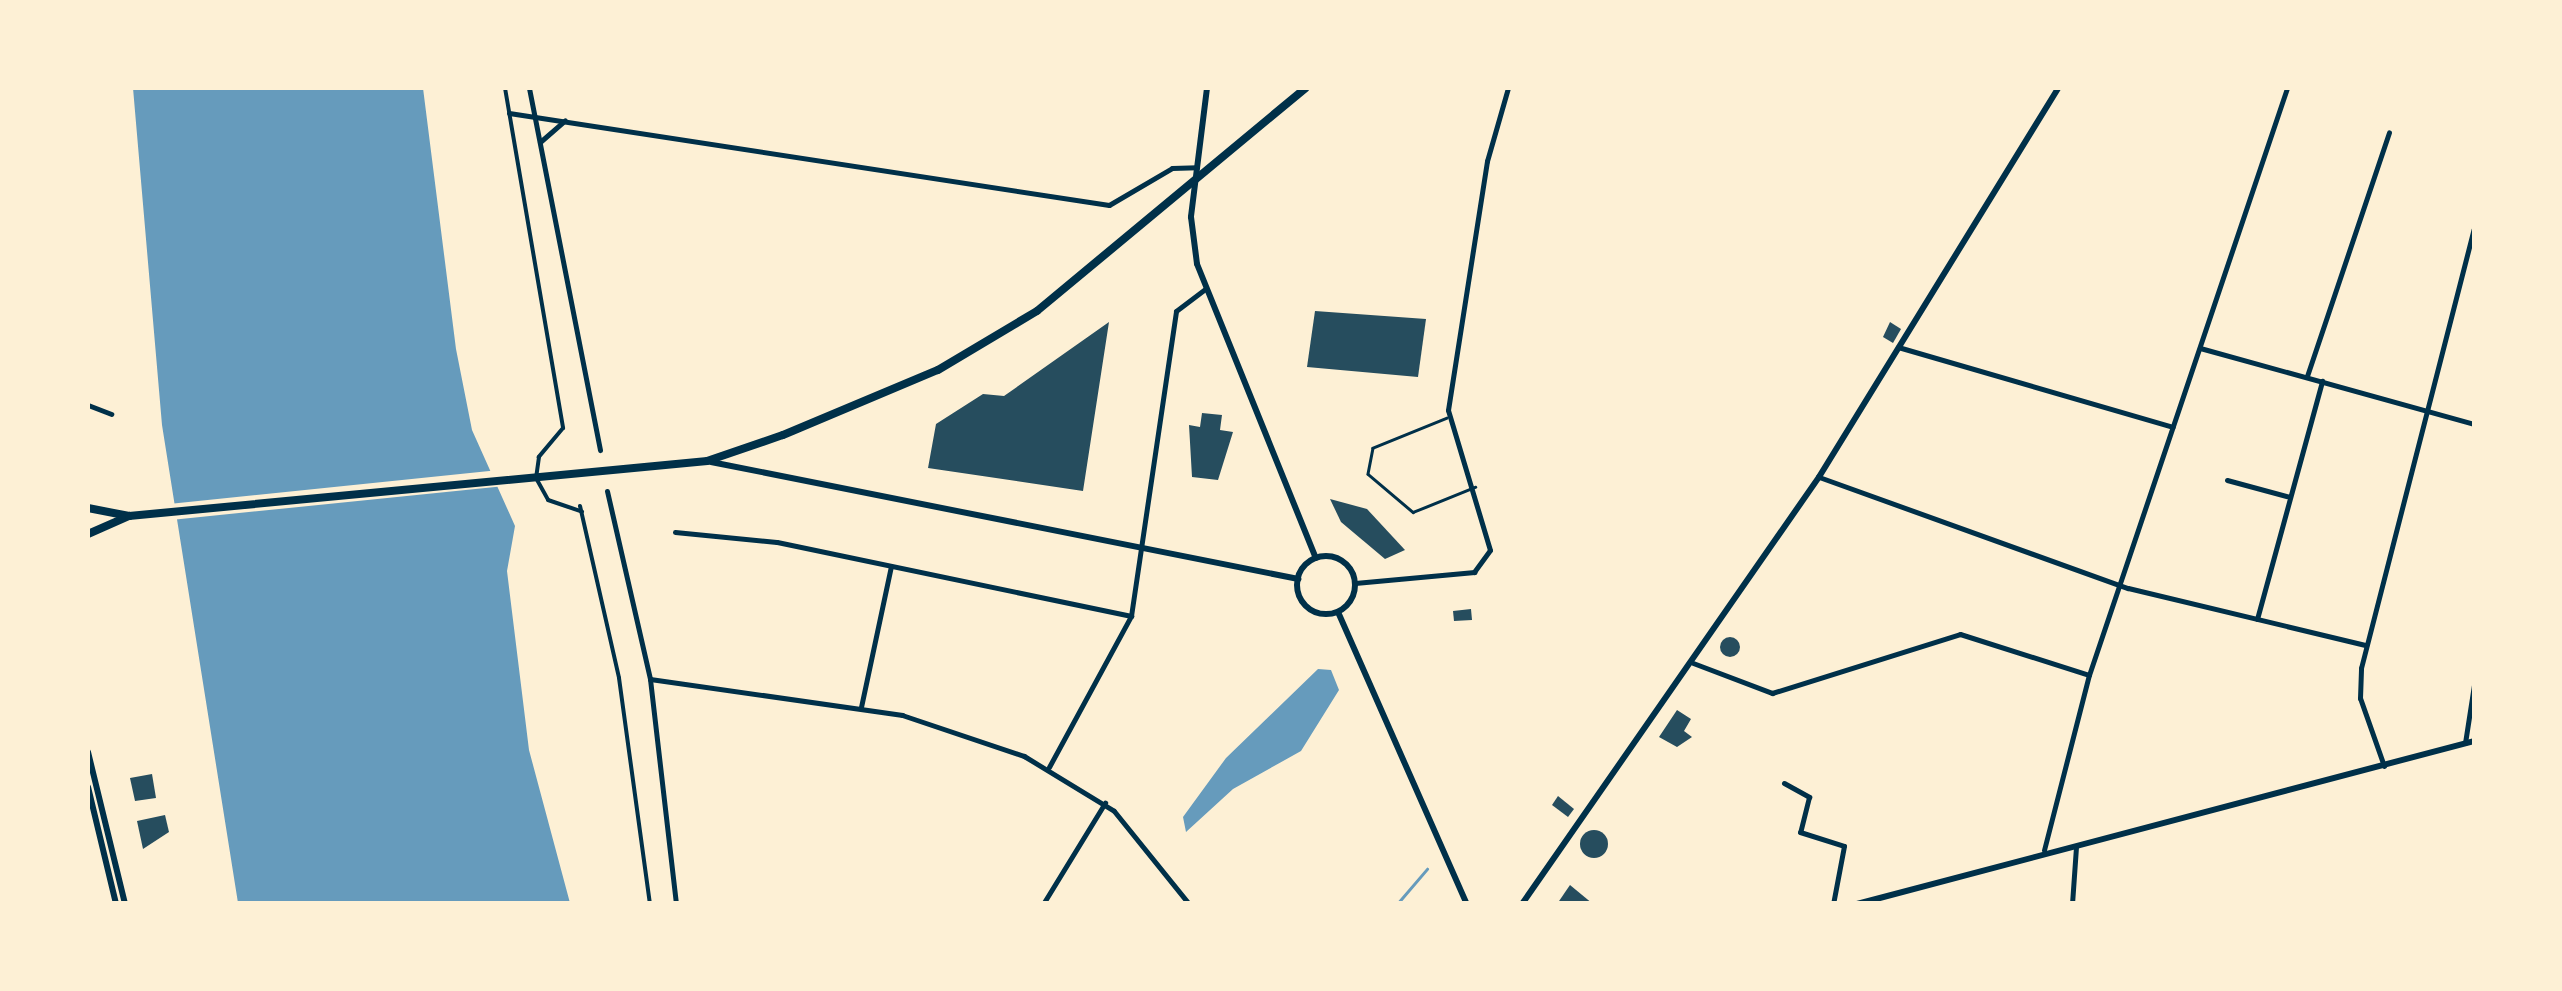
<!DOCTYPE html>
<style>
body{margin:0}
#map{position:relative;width:2562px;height:991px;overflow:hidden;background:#fdf0d5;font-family:Rubik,sans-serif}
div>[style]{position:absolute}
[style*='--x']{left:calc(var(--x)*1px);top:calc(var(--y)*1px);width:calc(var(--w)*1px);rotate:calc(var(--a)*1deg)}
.water>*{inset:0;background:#669bbc}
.pier>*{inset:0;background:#fdf0d5}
.stream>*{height:2.5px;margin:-1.25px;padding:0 1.25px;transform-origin:1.25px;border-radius:1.25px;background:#669bbc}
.building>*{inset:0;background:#264d5e}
.round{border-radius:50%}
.service>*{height:2.5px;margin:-1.25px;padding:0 1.25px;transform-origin:1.25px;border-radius:1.25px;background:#003049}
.pedestrian>*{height:4px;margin:-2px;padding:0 2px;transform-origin:2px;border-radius:2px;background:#003049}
.minor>*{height:5px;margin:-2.5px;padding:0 2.5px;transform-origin:2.5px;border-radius:2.5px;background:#003049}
.tertiary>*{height:6px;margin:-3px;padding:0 3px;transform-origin:3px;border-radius:3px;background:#003049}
.secondary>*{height:6px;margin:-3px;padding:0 3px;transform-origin:3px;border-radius:3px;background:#003049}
.secondary>.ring{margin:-3px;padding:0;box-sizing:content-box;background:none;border:6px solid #003049;border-radius:50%}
.primary>*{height:8px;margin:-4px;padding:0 4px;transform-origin:4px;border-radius:4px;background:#003049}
span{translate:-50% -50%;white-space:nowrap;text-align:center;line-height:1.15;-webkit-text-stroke:10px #fdf0d5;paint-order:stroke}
.frame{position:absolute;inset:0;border:90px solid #fdf0d5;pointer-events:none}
</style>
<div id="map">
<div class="water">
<div style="clip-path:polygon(133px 88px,423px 88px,456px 349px,472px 430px,515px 526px,507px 571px,529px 750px,570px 903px,238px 903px,162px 425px)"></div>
<div style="clip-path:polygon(1318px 669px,1331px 670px,1339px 690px,1301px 751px,1233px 789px,1186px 832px,1183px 817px,1226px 758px)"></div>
</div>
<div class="pier">
<div style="clip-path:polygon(499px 470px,505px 486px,171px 520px,169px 504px)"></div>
</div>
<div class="stream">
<div style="--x:1397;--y:904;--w:46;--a:-49.4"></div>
</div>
<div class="building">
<div style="clip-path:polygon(1315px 311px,1426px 319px,1418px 377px,1307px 367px)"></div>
<div style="clip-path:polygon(1109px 322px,1083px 491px,928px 468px,936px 424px,983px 394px,1004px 396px)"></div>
<div style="clip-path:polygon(1890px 322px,1901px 329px,1893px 343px,1883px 337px)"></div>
<div style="clip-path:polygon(1202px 413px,1222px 415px,1220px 430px,1233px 432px,1218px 480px,1192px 477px,1189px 425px,1200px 427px)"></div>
<div style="clip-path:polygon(1330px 499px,1367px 509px,1405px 550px,1385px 559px,1341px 522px)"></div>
<div style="clip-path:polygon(1471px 609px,1472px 620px,1454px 621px,1453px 611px)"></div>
<div class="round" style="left:1720px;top:637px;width:20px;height:20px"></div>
<div style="clip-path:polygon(1677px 710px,1691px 719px,1684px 731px,1692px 737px,1677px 747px,1659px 737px)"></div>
<div style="clip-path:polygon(152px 774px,156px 798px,135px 801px,130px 778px)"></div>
<div style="clip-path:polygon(1558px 796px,1574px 809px,1568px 817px,1552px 805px)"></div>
<div style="clip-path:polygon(165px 815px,169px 832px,143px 849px,137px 821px)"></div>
<div class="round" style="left:1580px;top:830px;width:28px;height:28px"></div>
<div style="clip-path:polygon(1570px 885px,1593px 904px,1557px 904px)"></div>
</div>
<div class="service">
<div style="--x:1447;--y:418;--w:80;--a:157.9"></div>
<div style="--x:1373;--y:448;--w:26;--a:101"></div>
<div style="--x:1368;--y:474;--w:59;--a:40.2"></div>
<div style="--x:1413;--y:512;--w:67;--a:-22"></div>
</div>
<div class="pedestrian">
<div style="--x:505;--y:88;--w:345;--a:80.3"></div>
<div style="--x:563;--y:428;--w:38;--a:130"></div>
<div style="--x:539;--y:457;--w:21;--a:98"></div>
<div style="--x:536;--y:478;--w:25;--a:61"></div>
<div style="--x:548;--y:500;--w:36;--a:19"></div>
<div style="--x:580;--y:506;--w:176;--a:77.2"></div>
<div style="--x:619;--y:678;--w:228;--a:82.2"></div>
</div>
<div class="minor">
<div style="--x:529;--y:88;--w:369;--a:78.9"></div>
<div style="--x:509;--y:113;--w:607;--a:8.72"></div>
<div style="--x:1109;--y:205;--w:73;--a:-30.4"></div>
<div style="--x:1172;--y:168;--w:25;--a:-2"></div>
<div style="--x:540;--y:142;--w:33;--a:-41"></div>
<div style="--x:1898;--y:347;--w:286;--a:16.2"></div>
<div style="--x:2200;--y:348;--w:284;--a:15.5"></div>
<div style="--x:2307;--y:376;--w:257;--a:-71.4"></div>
<div style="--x:88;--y:405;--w:25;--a:21"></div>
<div style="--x:1819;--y:477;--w:328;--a:19.8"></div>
<div style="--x:2128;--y:588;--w:245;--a:13.5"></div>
<div style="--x:2227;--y:480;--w:65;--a:15.1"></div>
<div style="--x:607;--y:491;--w:193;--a:77.1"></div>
<div style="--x:650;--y:679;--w:226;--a:83.4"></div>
<div style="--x:675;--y:532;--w:102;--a:5.6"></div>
<div style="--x:777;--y:542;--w:362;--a:11.8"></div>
<div style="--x:1355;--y:583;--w:120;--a:-5.3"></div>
<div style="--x:1474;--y:572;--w:27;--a:-54"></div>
<div style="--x:1490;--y:550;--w:146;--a:-106.7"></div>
<div style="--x:1448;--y:410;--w:252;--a:-81.1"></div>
<div style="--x:1487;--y:161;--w:76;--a:-74"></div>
<div style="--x:2257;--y:619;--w:247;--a:-74.7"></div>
<div style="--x:1693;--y:663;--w:85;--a:20.8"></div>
<div style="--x:1772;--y:693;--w:197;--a:-17.4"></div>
<div style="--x:1960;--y:634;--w:135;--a:17.6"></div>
<div style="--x:650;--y:679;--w:255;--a:8.1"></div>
<div style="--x:902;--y:715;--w:129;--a:18.6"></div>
<div style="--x:1024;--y:756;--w:105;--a:31.4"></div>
<div style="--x:1114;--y:811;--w:119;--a:51.1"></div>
<div style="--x:861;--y:707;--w:144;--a:-78"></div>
<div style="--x:2465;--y:743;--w:59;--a:-81.2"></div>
<div style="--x:2384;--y:766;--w:72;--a:-109.4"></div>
<div style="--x:2360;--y:698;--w:30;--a:-88"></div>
<div style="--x:2361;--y:668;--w:453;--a:-75.6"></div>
<div style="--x:1049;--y:767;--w:172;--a:-61.5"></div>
<div style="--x:1131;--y:616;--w:308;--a:-81.6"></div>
<div style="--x:1176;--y:311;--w:36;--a:-37"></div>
<div style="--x:1784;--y:783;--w:29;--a:29"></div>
<div style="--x:1809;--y:797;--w:36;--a:104"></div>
<div style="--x:1800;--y:832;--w:46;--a:17.7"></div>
<div style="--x:1844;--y:846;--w:59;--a:100.7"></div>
<div style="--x:2044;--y:850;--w:181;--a:-75.6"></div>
<div style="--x:2089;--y:675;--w:619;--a:-71.36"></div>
<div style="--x:1043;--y:904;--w:119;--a:-58.5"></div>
<div style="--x:2072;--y:904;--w:57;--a:-86"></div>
</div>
<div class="tertiary">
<div style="--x:1207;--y:88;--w:130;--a:97.1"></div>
<div style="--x:1191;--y:217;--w:47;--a:82.7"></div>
<div style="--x:1197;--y:264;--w:317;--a:68"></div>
<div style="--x:1857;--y:904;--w:638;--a:-14.8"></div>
</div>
<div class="secondary">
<div style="--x:711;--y:462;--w:599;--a:11.27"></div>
<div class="ring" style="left:1297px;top:556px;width:52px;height:52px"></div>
<div style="--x:1338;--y:612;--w:319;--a:66.2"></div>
<div style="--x:88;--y:752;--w:156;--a:76.3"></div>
<div style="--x:88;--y:787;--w:120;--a:76.5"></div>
<div style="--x:1522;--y:904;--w:520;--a:-55.18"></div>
<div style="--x:1819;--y:477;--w:457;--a:-58.4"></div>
</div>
<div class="primary">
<div style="--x:88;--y:508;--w:42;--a:11"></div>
<div style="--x:88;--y:534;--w:45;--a:-23.7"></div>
<div style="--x:129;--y:516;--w:581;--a:-5.44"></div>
<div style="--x:707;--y:461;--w:80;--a:-18.9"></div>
<div style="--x:783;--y:435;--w:168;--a:-22.8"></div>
<div style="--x:938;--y:370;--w:115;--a:-30.8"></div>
<div style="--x:1037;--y:311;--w:349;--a:-39.7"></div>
</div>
<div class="frame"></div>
</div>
